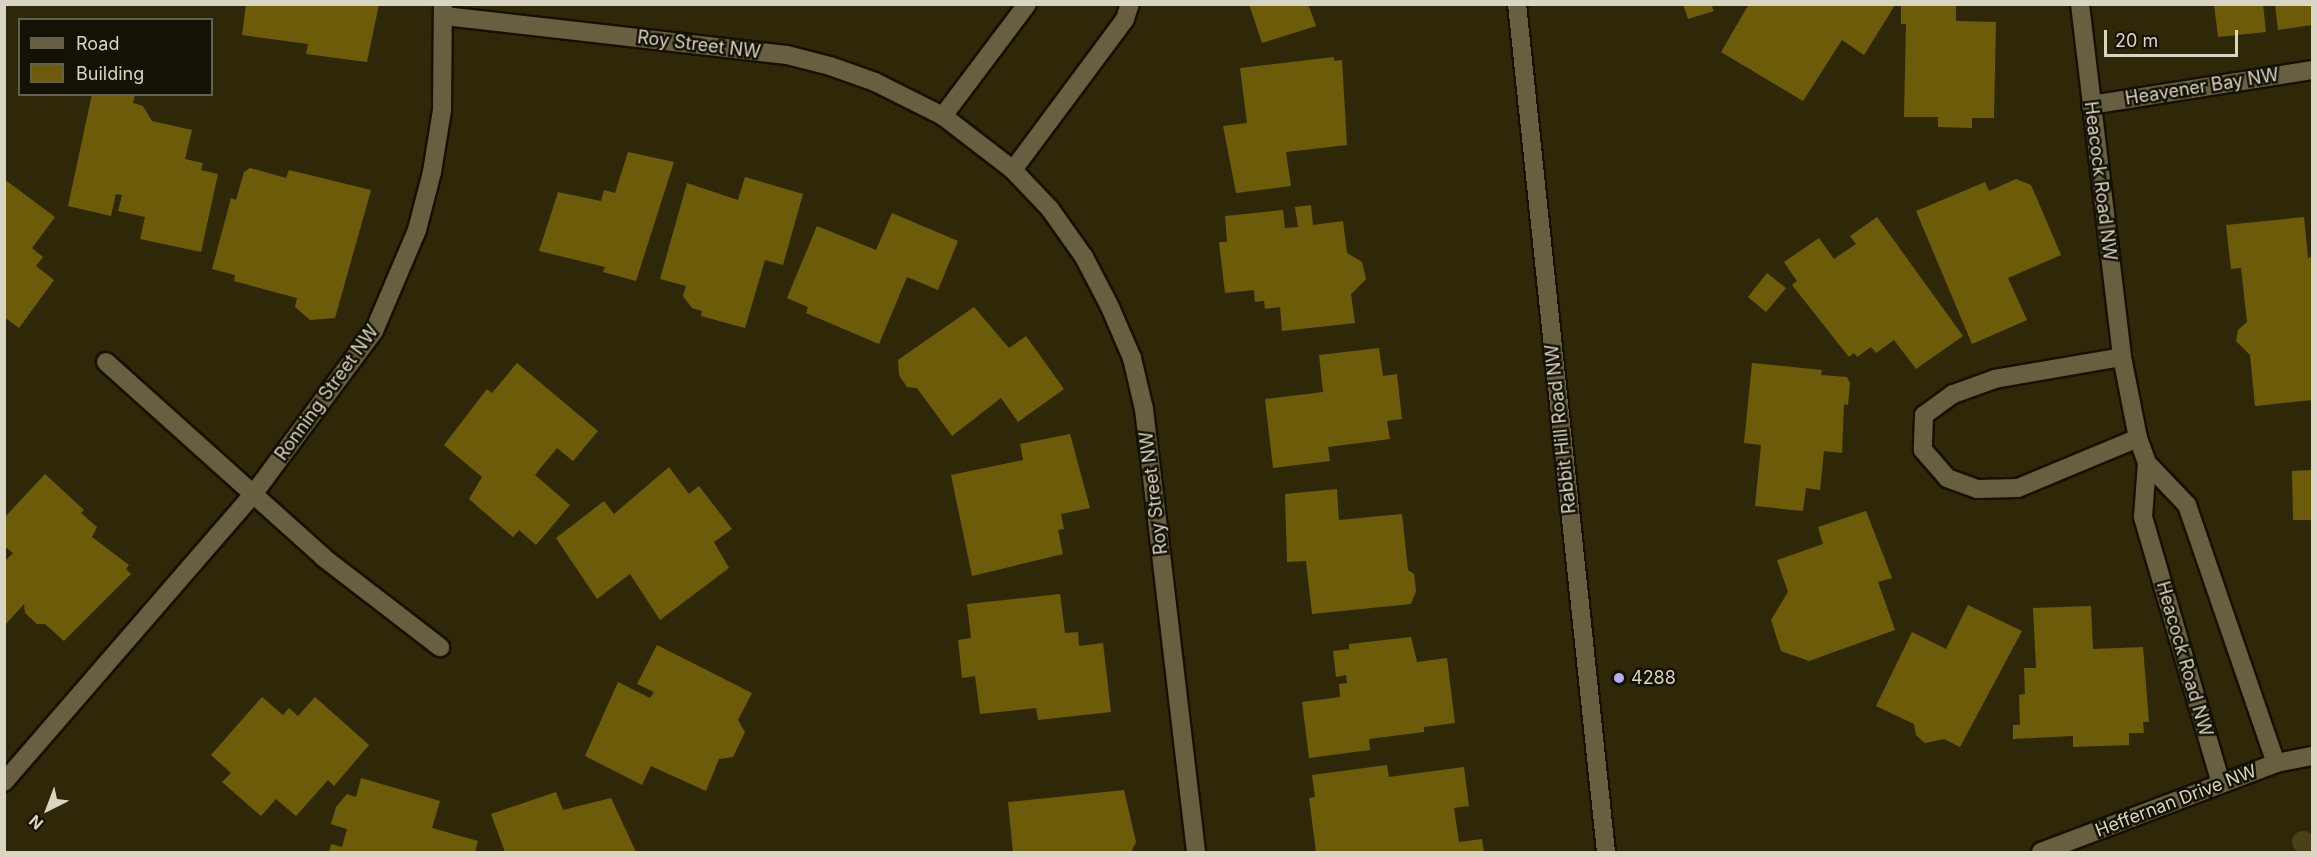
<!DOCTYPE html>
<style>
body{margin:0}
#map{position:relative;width:2317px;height:857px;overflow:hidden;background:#2f2808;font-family:Inter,sans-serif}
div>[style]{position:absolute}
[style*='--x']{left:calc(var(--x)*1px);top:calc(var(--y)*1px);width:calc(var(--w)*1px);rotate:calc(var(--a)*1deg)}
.green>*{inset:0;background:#494015}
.round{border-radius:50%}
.building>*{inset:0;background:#6c5c0a}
.roads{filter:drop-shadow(2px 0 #161000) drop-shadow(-2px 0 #161000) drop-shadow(0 2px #161000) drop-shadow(0 -2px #161000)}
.street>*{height:18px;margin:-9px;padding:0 9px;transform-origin:9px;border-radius:9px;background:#675f40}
.secondary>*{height:18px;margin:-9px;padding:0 9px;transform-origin:9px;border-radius:9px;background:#675f40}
.dots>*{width:16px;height:16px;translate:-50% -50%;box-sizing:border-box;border:3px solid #141105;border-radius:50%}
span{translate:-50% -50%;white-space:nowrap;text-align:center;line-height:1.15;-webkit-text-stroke:5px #141105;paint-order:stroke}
.street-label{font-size:18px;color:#d9d5c3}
.poi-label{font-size:18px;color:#d9d5c3}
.left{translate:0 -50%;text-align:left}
.frame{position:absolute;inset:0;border:6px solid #d9d5c3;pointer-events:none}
.legend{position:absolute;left:18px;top:18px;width:195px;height:78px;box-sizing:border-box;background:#141105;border:2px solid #635f51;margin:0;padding:8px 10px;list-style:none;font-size:18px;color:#d9d5c3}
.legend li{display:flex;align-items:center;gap:12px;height:30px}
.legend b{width:30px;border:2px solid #635f51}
.north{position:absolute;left:18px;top:779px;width:60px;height:60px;-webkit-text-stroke:4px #141105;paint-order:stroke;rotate:222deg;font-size:16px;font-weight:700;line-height:24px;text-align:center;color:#d9d5c3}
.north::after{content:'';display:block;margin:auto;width:21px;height:27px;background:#d9d5c3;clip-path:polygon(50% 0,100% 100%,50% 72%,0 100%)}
.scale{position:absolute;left:2104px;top:30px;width:134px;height:27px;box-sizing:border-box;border:3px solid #d9d5c3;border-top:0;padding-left:8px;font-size:18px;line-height:21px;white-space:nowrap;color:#d9d5c3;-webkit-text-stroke:4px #141105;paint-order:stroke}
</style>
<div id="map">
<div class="green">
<div class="round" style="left:2292px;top:831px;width:22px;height:22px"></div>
</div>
<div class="building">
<div style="clip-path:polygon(246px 4px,379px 4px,367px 62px,306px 54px,308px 44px,242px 35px)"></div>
<div style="clip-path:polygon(1249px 4px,1308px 4px,1316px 26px,1262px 43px)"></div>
<div style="clip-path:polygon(1683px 4px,1711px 4px,1714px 11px,1688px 19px)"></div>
<div style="clip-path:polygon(1749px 4px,1894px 4px,1895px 5px,1864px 55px,1842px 40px,1803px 101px,1721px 52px)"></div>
<div style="clip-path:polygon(1901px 4px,1956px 4px,1956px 21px,1996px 22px,1994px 118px,1972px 118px,1972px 128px,1938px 127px,1938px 117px,1904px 117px,1906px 24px,1901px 24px)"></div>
<div style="clip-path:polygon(2214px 4px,2263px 4px,2266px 32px,2218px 37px)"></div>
<div style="clip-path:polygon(2275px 4px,2312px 4px,2312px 25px,2278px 30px)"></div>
<div style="clip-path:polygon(1334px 57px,1334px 61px,1342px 60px,1347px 145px,1286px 152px,1291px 186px,1236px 193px,1223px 126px,1247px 123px,1240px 68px)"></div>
<div style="clip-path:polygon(92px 94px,135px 94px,133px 103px,143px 106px,152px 121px,192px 130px,185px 159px,203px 163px,201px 170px,218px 174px,201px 252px,140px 239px,145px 217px,118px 211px,122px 195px,116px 194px,111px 216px,68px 206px)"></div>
<div style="clip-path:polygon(628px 152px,674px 162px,636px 281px,603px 272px,605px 267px,539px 251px,558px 192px,601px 201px,604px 190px,615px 193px)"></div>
<div style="clip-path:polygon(250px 168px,286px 178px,289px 170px,371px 190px,335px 318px,310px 320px,295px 307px,297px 298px,234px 281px,235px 275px,212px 269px,231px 198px,236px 200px,244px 172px)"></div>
<div style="clip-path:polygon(745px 177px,803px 194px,783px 265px,765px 260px,745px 328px,701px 316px,702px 311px,692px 308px,683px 296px,686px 286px,660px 279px,687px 183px,738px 200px)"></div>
<div style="clip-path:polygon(4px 179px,55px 217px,32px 248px,43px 257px,36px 266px,54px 280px,19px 328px,4px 317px)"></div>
<div style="clip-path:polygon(2016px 179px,2031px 185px,2061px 255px,2008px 278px,2027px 320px,1972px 344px,1916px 211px,1985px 182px,1989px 191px)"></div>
<div style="clip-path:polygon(1311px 205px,1313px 225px,1343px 221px,1347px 253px,1362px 262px,1366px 279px,1351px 294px,1355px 323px,1282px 331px,1280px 307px,1265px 309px,1264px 301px,1255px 302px,1254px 290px,1225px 293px,1219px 242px,1227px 242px,1225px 216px,1283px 210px,1285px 228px,1298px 227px,1295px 207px)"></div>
<div style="clip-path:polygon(892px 213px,958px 241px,938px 290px,907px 277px,879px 344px,806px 313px,808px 307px,787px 298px,817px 226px,876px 250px)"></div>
<div style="clip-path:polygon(1877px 217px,1963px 336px,1916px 369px,1894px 340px,1876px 353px,1871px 347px,1857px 357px,1854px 353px,1849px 357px,1792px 285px,1797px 281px,1784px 262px,1819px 238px,1834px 259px,1856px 244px,1850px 236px)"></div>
<div style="clip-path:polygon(2304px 217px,2308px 258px,2312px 257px,2312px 400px,2255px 406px,2250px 355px,2236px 341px,2238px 330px,2247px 322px,2241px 268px,2231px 269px,2226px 225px)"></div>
<div style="clip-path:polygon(1767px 273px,1786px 288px,1766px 312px,1748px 297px)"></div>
<div style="clip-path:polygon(974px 307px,1009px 348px,1026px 336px,1064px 389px,1018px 422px,1001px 398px,952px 436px,917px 388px,907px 387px,899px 375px,898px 360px)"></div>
<div style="clip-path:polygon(1379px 348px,1383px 376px,1397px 374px,1402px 419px,1387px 421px,1390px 439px,1328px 447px,1330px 461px,1273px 468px,1265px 399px,1323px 392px,1319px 355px)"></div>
<div style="clip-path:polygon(517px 363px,598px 431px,573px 461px,557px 448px,535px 475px,570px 505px,536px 545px,519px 530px,513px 537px,469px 499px,482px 477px,444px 445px,487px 389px,492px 393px)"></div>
<div style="clip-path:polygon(1752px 363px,1822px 370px,1821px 375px,1847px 377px,1850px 383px,1848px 405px,1844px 404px,1842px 453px,1824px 451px,1820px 490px,1806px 488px,1803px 511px,1755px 506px,1761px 445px,1744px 443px)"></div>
<div style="clip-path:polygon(1070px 434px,1090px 508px,1061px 514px,1064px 529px,1058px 530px,1063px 554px,972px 576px,951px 475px,1023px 460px,1020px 444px)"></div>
<div style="clip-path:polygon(669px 467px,689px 494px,699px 486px,732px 529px,714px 542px,729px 568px,660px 620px,630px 574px,597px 599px,556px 538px,604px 501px,614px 514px)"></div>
<div style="clip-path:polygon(2312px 470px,2312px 520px,2293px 520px,2292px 471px)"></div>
<div style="clip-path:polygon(45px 474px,84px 510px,81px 513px,97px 527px,92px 537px,129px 565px,126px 569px,131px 574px,64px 641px,45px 624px,37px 624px,25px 613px,24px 604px,4px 626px,4px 562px,13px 553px,4px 546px,4px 518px)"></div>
<div style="clip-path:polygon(1337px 489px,1339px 520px,1402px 514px,1408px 570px,1414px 574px,1416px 591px,1411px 604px,1312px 614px,1306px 561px,1287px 562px,1285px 494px)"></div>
<div style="clip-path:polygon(1866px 511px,1892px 578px,1878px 582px,1895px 630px,1809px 661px,1781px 651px,1771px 620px,1788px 592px,1777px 560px,1823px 544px,1818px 527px)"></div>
<div style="clip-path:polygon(1060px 594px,1065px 633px,1078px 632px,1079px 646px,1103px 643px,1111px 712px,1038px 720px,1036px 708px,980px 714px,975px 676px,962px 678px,958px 640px,971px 638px,967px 604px)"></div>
<div style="clip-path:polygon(1968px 605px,2022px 631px,1960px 747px,1944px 739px,1925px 743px,1916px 735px,1914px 724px,1876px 706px,1912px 632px,1946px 649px)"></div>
<div style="clip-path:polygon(2091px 606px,2093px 649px,2143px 647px,2149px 722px,2143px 722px,2144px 733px,2129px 733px,2129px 745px,2073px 747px,2073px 736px,2013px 739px,2013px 725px,2020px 725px,2019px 695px,2025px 694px,2024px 668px,2036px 668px,2033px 608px)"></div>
<div style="clip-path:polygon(1411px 637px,1417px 662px,1447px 658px,1455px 723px,1424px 727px,1424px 732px,1369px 739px,1370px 750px,1309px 758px,1302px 702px,1340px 697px,1339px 684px,1347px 683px,1346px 675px,1336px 677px,1333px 651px,1349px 649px,1349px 644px)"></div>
<div style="clip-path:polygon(657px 645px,752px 693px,738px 720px,745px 732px,733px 757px,719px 759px,706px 791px,651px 766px,642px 785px,585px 756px,618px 682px,650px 698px,654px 692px,637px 684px)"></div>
<div style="clip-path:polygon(262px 697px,283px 715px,289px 708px,298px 716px,315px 697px,369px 745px,334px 786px,328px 780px,296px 816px,276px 799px,261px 816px,222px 782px,231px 773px,211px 755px)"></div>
<div style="clip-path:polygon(1387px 765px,1389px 777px,1464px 767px,1469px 806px,1454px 808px,1459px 842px,1482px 839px,1484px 852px,1316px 852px,1309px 798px,1315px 797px,1312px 775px)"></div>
<div style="clip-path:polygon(361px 778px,440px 801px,432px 828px,478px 841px,475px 852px,329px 852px,331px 844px,342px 847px,347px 829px,331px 824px,336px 807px,347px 794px,356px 797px)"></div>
<div style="clip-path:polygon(1124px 790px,1136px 842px,1131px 852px,1013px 852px,1008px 802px)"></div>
<div style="clip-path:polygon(556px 792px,563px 810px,611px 798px,636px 852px,505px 852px,491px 814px)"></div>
</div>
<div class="roads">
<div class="street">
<div style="--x:2080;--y:4;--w:355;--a:83.2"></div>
<div style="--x:2122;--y:357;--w:83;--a:78.8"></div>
<div style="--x:2138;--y:438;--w:27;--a:70"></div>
<div style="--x:2147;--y:463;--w:58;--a:46.4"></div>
<div style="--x:2187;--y:505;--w:273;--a:71"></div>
<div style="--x:445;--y:16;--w:344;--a:6.5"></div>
<div style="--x:787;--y:55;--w:44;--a:14.3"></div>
<div style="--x:830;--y:66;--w:48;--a:19.6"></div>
<div style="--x:875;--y:82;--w:76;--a:26.6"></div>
<div style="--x:943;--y:116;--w:88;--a:37.6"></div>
<div style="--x:1013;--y:170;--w:54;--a:46.5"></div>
<div style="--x:1050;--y:209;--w:59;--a:54.7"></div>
<div style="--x:1084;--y:257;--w:56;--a:62.5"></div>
<div style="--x:1110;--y:307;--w:56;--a:66.7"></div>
<div style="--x:1132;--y:358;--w:52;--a:76.8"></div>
<div style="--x:1144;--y:409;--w:446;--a:83.3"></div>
<div style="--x:2091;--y:105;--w:224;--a:-9"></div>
<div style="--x:943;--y:116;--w:140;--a:-53.1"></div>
<div style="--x:1013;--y:170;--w:188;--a:-53.4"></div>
<div style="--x:1125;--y:19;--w:16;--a:-72"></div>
<div style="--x:2122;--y:357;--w:129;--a:170.2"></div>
<div style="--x:1995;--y:379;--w:45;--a:160.3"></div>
<div style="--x:1953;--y:394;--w:36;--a:144"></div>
<div style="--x:1924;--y:415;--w:35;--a:92"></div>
<div style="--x:1923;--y:450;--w:37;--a:49"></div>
<div style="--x:1947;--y:478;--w:32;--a:20"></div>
<div style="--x:1977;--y:489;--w:41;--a:-1.4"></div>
<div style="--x:2018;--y:488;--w:130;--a:-22.6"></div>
<div style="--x:106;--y:362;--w:292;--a:41.9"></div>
<div style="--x:323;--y:557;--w:148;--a:37.6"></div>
<div style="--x:2147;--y:463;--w:54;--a:94.2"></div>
<div style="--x:2143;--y:517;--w:277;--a:73.7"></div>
<div style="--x:4;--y:782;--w:379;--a:-49.1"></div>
<div style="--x:252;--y:496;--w:205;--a:-53.5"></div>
<div style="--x:374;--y:331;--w:110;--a:-66.9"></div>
<div style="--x:417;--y:230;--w:60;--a:-75.5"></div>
<div style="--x:432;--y:172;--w:63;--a:-80.8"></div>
<div style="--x:442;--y:110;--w:106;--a:-89.5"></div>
<div style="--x:2041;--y:852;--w:251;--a:-20.7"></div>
<div style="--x:2276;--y:763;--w:37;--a:-11"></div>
</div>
<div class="secondary">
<div style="--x:1517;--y:4;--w:853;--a:84.01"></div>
</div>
</div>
<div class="dots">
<div style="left:1619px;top:678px;background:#b6abf8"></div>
</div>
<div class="street-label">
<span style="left:699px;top:45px;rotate:7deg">Roy Street NW</span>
<span style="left:2202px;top:87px;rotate:-9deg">Heavener Bay NW</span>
<span style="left:2100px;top:181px;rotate:83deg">Heacock Road NW</span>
<span style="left:327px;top:393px;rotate:-54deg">Ronning Street NW</span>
<span style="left:1561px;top:429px;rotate:-96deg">Rabbit Hill Road NW</span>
<span style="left:1154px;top:493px;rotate:-97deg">Roy Street NW</span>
<span style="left:2184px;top:659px;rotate:74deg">Heacock Road NW</span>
<span style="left:2176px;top:801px;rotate:-21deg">Heffernan Drive NW</span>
</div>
<div class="poi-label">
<span class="left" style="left:1631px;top:678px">4288</span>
</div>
<div class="frame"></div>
<ul class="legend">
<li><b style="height:8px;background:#675f40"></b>Road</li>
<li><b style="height:16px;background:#6c5c0a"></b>Building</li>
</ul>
<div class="north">N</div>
<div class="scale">20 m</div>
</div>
